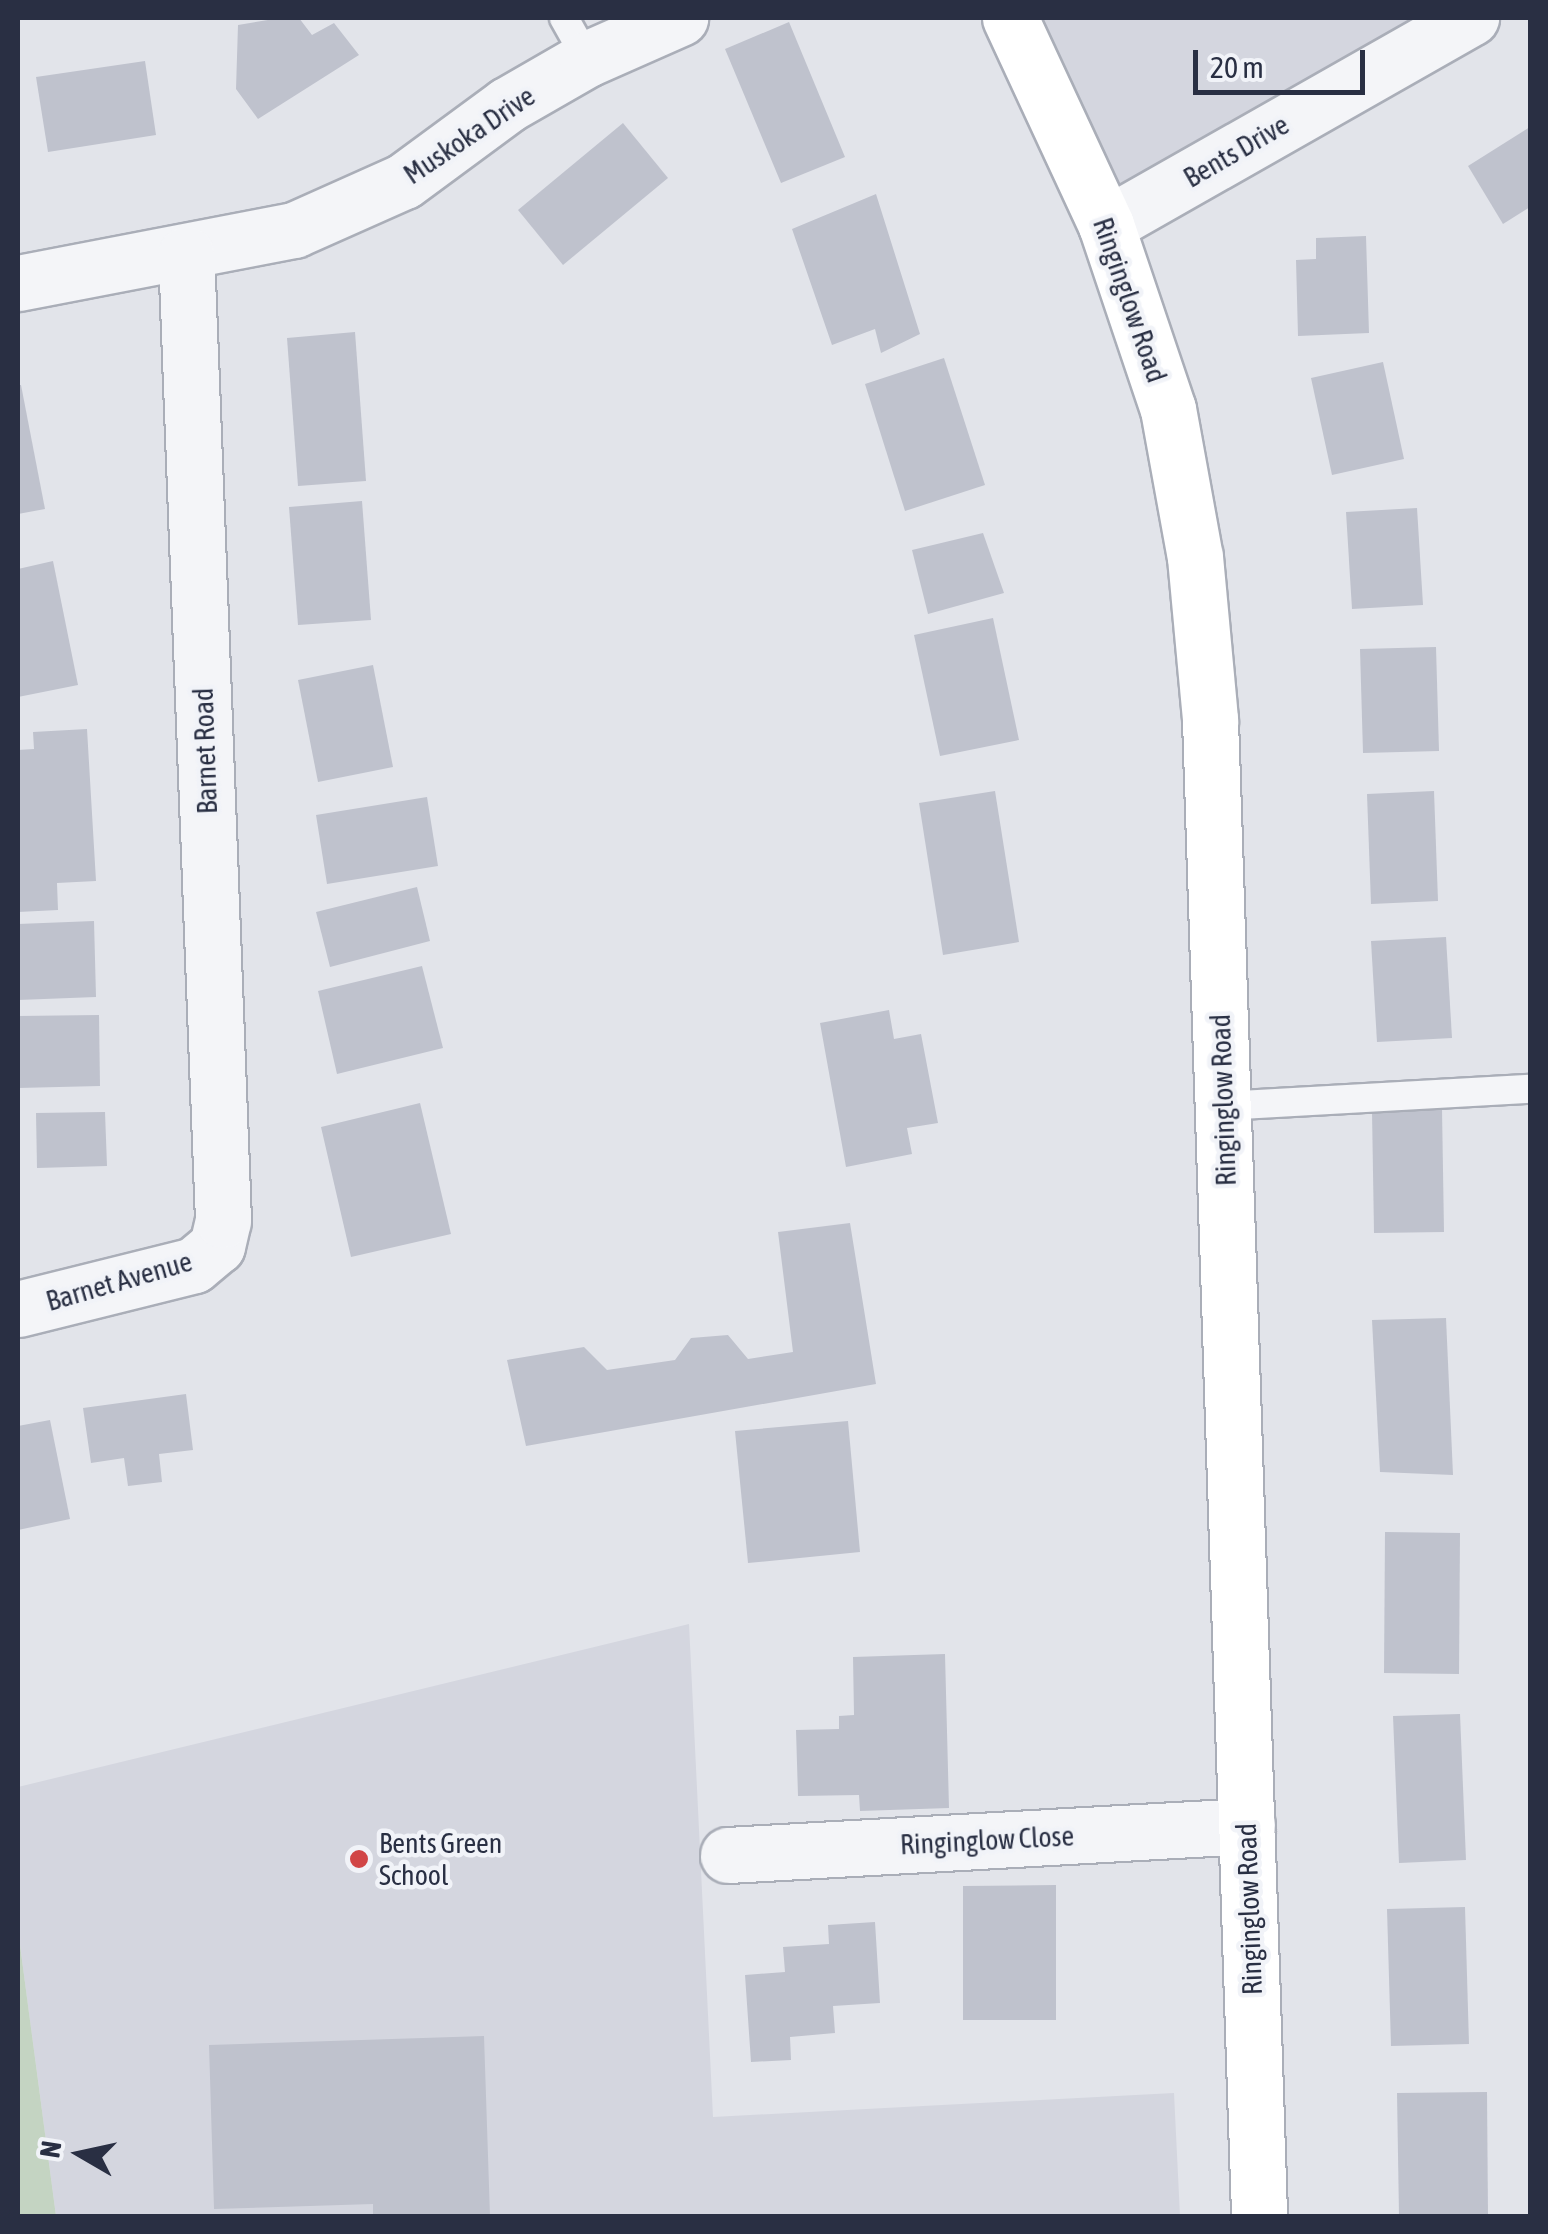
<!DOCTYPE html>
<style>
body{margin:0}
#map{position:relative;width:1548px;height:2234px;overflow:hidden;background:#e2e4ea;font-family:"Asap Condensed",sans-serif}
div>[style]{position:absolute}
[style*='--x']{left:calc(var(--x)*1px);top:calc(var(--y)*1px);width:calc(var(--w)*1px);rotate:calc(var(--a)*1deg)}
.built>*{inset:0;background:#d4d6df}
.green>*{inset:0;background:#c4d4c2}
.building>*{inset:0;background:#bfc2cd}
.roads{filter:drop-shadow(2px 0 #aaaeb8) drop-shadow(-2px 0 #aaaeb8) drop-shadow(0 2px #aaaeb8) drop-shadow(0 -2px #aaaeb8)}
.lane>*{height:28px;margin:-14px;padding:0 14px;transform-origin:14px;border-radius:14px;background:#f4f5f8}
.street>*{height:55px;margin:-27.5px;padding:0 27.5px;transform-origin:27.5px;border-radius:27.5px;background:#f4f5f8}
.secondary>*{height:55px;margin:-27.5px;padding:0 27.5px;transform-origin:27.5px;border-radius:27.5px;background:#fff}
.dots>*{width:28px;height:28px;translate:-50% -50%;box-sizing:border-box;border:5px solid #f1f3f8;border-radius:50%}
span{translate:-50% -50%;white-space:nowrap;text-align:center;line-height:1.15;-webkit-text-stroke:9px #f1f3f8;paint-order:stroke}
.street-label{font-size:28px;color:#292f43}
.poi-label{font-size:28px;color:#292f43}
.left{translate:0 -50%;text-align:left}
.frame{position:absolute;inset:0;border:20px solid #292f43;pointer-events:none}
.north{position:absolute;left:30px;top:2104px;width:100px;height:100px;-webkit-text-stroke:8px #f1f3f8;paint-order:stroke;rotate:279deg;font-size:28px;font-weight:700;line-height:40px;text-align:center;color:#292f43}
.north::after{content:'';display:block;margin:auto;width:35px;height:45px;background:#292f43;clip-path:polygon(50% 0,100% 100%,50% 72%,0 100%)}
.scale{position:absolute;left:1193px;top:50px;width:172px;height:45px;box-sizing:border-box;border:5px solid #292f43;border-top:0;padding-left:12px;font-size:30px;line-height:35px;white-space:nowrap;color:#292f43;-webkit-text-stroke:8px #f1f3f8;paint-order:stroke}
</style>
<div id="map">
<div class="built">
<div style="clip-path:polygon(1010px 18px,1471px 18px,1106px 225px)"></div>
<div style="clip-path:polygon(689px 1624px,713px 2117px,1174px 2093px,1180px 2216px,56px 2216px,18px 1930px,18px 1787px)"></div>
</div>
<div class="green">
<div style="clip-path:polygon(18px 1930px,56px 2216px,18px 2216px)"></div>
</div>
<div class="building">
<div style="clip-path:polygon(280px 18px,299px 18px,312px 35px,334px 23px,359px 55px,258px 119px,236px 89px,238px 25px)"></div>
<div style="clip-path:polygon(789px 22px,845px 157px,781px 183px,725px 49px)"></div>
<div style="clip-path:polygon(145px 61px,156px 135px,48px 152px,36px 77px)"></div>
<div style="clip-path:polygon(623px 123px,668px 178px,563px 265px,518px 210px)"></div>
<div style="clip-path:polygon(1530px 127px,1530px 207px,1503px 224px,1468px 166px)"></div>
<div style="clip-path:polygon(876px 194px,920px 334px,881px 353px,875px 329px,832px 345px,792px 229px)"></div>
<div style="clip-path:polygon(1366px 236px,1369px 333px,1298px 336px,1296px 260px,1316px 259px,1316px 238px)"></div>
<div style="clip-path:polygon(355px 332px,366px 481px,298px 486px,287px 338px)"></div>
<div style="clip-path:polygon(944px 358px,985px 485px,905px 511px,865px 384px)"></div>
<div style="clip-path:polygon(1383px 362px,1404px 459px,1332px 475px,1311px 378px)"></div>
<div style="clip-path:polygon(18px 385px,21px 385px,45px 509px,18px 514px)"></div>
<div style="clip-path:polygon(362px 501px,371px 620px,298px 625px,289px 507px)"></div>
<div style="clip-path:polygon(1417px 508px,1423px 605px,1352px 609px,1346px 512px)"></div>
<div style="clip-path:polygon(983px 533px,1004px 593px,928px 614px,912px 550px)"></div>
<div style="clip-path:polygon(53px 561px,78px 685px,18px 697px,18px 569px)"></div>
<div style="clip-path:polygon(993px 618px,1019px 740px,940px 756px,914px 635px)"></div>
<div style="clip-path:polygon(1436px 647px,1439px 751px,1363px 753px,1360px 649px)"></div>
<div style="clip-path:polygon(373px 665px,393px 767px,318px 782px,298px 680px)"></div>
<div style="clip-path:polygon(87px 729px,96px 881px,57px 883px,58px 910px,18px 912px,18px 750px,34px 749px,33px 732px)"></div>
<div style="clip-path:polygon(995px 791px,1019px 942px,943px 955px,919px 803px)"></div>
<div style="clip-path:polygon(1434px 791px,1438px 901px,1371px 904px,1367px 794px)"></div>
<div style="clip-path:polygon(427px 797px,438px 866px,327px 884px,316px 815px)"></div>
<div style="clip-path:polygon(417px 887px,430px 941px,330px 967px,316px 912px)"></div>
<div style="clip-path:polygon(94px 921px,96px 997px,18px 1000px,18px 924px)"></div>
<div style="clip-path:polygon(1446px 937px,1452px 1038px,1377px 1042px,1371px 941px)"></div>
<div style="clip-path:polygon(422px 966px,443px 1048px,337px 1074px,318px 991px)"></div>
<div style="clip-path:polygon(889px 1010px,894px 1039px,921px 1034px,938px 1123px,907px 1128px,912px 1154px,846px 1167px,820px 1023px)"></div>
<div style="clip-path:polygon(99px 1015px,100px 1086px,18px 1088px,18px 1016px)"></div>
<div style="clip-path:polygon(420px 1103px,451px 1234px,351px 1257px,321px 1127px)"></div>
<div style="clip-path:polygon(1442px 1109px,1444px 1232px,1374px 1233px,1372px 1111px)"></div>
<div style="clip-path:polygon(105px 1112px,107px 1166px,37px 1168px,36px 1113px)"></div>
<div style="clip-path:polygon(850px 1223px,876px 1384px,526px 1446px,507px 1360px,584px 1347px,607px 1370px,675px 1360px,691px 1338px,728px 1335px,748px 1359px,793px 1352px,778px 1232px)"></div>
<div style="clip-path:polygon(1446px 1318px,1453px 1475px,1380px 1472px,1372px 1320px)"></div>
<div style="clip-path:polygon(186px 1394px,193px 1450px,159px 1454px,162px 1482px,128px 1486px,124px 1458px,91px 1463px,83px 1408px)"></div>
<div style="clip-path:polygon(50px 1420px,70px 1519px,18px 1530px,18px 1426px)"></div>
<div style="clip-path:polygon(848px 1421px,860px 1552px,748px 1563px,735px 1431px)"></div>
<div style="clip-path:polygon(1385px 1532px,1460px 1533px,1459px 1674px,1384px 1673px)"></div>
<div style="clip-path:polygon(945px 1654px,949px 1808px,860px 1811px,859px 1795px,798px 1796px,796px 1730px,839px 1729px,839px 1716px,854px 1715px,853px 1657px)"></div>
<div style="clip-path:polygon(1460px 1714px,1466px 1860px,1399px 1863px,1393px 1716px)"></div>
<div style="clip-path:polygon(1056px 1885px,1056px 2020px,963px 2020px,963px 1886px)"></div>
<div style="clip-path:polygon(1465px 1907px,1469px 2044px,1391px 2046px,1387px 1909px)"></div>
<div style="clip-path:polygon(875px 1922px,880px 2003px,833px 2006px,835px 2033px,790px 2037px,791px 2060px,751px 2062px,745px 1975px,785px 1972px,783px 1947px,829px 1944px,828px 1925px)"></div>
<div style="clip-path:polygon(484px 2036px,490px 2216px,373px 2216px,373px 2204px,214px 2209px,209px 2045px)"></div>
<div style="clip-path:polygon(1487px 2092px,1488px 2216px,1399px 2216px,1397px 2093px)"></div>
</div>
<div class="roads">
<div class="lane">
<div style="--x:564;--y:18;--w:47;--a:60.7"></div>
<div style="--x:1223;--y:1106;--w:307;--a:-3.2"></div>
</div>
<div class="street">
<div style="--x:1106;--y:225;--w:420;--a:-29.6"></div>
<div style="--x:18;--y:283;--w:281;--a:-10.9"></div>
<div style="--x:294;--y:230;--w:120;--a:-24"></div>
<div style="--x:404;--y:181;--w:128;--a:-36.4"></div>
<div style="--x:507;--y:105;--w:92;--a:-29.9"></div>
<div style="--x:587;--y:59;--w:102;--a:-23.8"></div>
<div style="--x:18;--y:1309;--w:181;--a:-14"></div>
<div style="--x:194;--y:1265;--w:30;--a:-40"></div>
<div style="--x:217;--y:1246;--w:27;--a:-77"></div>
<div style="--x:223;--y:1220;--w:967;--a:-92.19"></div>
<div style="--x:728;--y:1855;--w:520;--a:-3.2"></div>
</div>
<div class="secondary">
<div style="--x:1010;--y:18;--w:228;--a:65.1"></div>
<div style="--x:1106;--y:225;--w:194;--a:71.4"></div>
<div style="--x:1168;--y:409;--w:150;--a:79.7"></div>
<div style="--x:1195;--y:557;--w:164;--a:84.7"></div>
<div style="--x:1210;--y:720;--w:1497;--a:88.12"></div>
</div>
</div>
<div class="dots">
<div style="left:359px;top:1859px;background:#d14546"></div>
</div>
<div class="street-label">
<span style="left:469px;top:135px;rotate:-34deg">Muskoka Drive</span>
<span style="left:1236px;top:151px;rotate:-30deg">Bents Drive</span>
<span style="left:1130px;top:300px;rotate:71deg">Ringinglow Road</span>
<span style="left:205px;top:751px;rotate:-92deg">Barnet Road</span>
<span style="left:1223px;top:1100px;rotate:-92deg">Ringinglow Road</span>
<span style="left:119px;top:1281px;rotate:-16deg">Barnet Avenue</span>
<span style="left:987px;top:1840px;rotate:-3deg">Ringinglow Close</span>
<span style="left:1249px;top:1909px;rotate:-92deg">Ringinglow Road</span>
</div>
<div class="poi-label">
<span class="left" style="left:379px;top:1859px">Bents Green<br>School</span>
</div>
<div class="frame"></div>
<div class="north">N</div>
<div class="scale">20 m</div>
</div>
